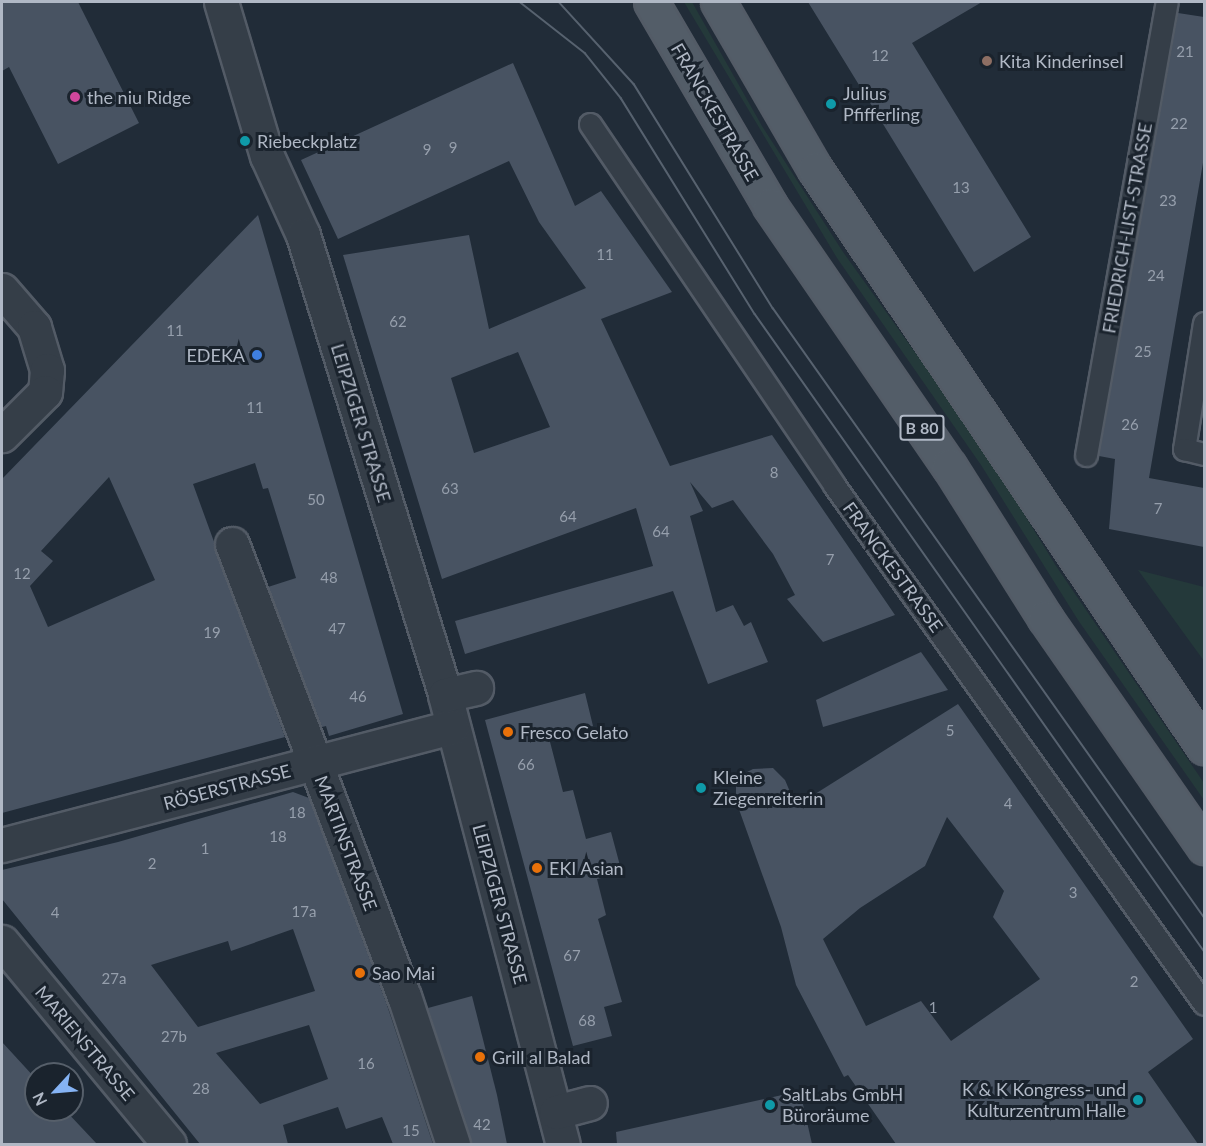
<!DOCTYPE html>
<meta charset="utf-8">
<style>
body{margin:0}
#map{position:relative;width:1206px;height:1146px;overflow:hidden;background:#212c38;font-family:Lato,sans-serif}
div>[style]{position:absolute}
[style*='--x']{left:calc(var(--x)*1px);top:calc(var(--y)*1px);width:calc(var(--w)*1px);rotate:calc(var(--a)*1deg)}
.green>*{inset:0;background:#24393a}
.building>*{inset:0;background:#485362}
.roads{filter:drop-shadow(2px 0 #535b66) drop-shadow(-2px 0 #535b66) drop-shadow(0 2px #535b66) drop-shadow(0 -2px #535b66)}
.lane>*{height:21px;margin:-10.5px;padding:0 10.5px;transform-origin:10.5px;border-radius:10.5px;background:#353e48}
.street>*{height:33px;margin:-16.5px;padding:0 16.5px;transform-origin:16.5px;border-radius:16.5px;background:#353e48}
.primary>*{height:33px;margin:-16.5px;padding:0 16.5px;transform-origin:16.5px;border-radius:16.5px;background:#535d68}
.tram>*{height:1.5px;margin:-0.75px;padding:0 0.75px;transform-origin:0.75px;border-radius:0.75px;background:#57626f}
.dots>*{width:16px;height:16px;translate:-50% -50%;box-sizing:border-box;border:3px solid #1a232d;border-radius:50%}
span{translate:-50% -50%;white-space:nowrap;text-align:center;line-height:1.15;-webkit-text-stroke:6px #1a232d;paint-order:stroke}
.number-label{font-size:15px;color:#969fac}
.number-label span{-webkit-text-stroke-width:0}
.shield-label span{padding:2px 4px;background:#1a232d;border:2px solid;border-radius:4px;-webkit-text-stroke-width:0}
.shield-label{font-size:16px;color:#b0b8c5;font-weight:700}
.poi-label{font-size:18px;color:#b0b8c5}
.left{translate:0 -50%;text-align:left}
.right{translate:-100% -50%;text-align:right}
.street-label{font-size:18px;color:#b0b8c5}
.frame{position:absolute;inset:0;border:3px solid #b0b8c5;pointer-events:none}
.north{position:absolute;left:24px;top:1062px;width:60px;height:60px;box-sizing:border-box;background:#1a232d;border:2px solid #565f6a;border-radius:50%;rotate:244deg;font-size:16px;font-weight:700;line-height:24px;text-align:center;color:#b0b8c5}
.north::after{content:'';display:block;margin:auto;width:21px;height:27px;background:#85b3f4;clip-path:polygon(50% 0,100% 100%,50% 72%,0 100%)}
</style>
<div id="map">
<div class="green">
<div style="clip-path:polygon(684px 2px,692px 2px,762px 126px,843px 252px,983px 447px,1056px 566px,1204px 783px,1204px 800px,1078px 620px,981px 465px,837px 258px)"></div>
<div style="clip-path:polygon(1138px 570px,1204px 587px,1204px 661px)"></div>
</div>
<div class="building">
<div style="clip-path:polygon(2px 2px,78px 2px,139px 123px,58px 164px,9px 67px,2px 71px)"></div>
<div style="clip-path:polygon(808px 2px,982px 2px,912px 43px,1031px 237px,974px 272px)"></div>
<div style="clip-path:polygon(1178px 13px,1204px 17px,1204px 157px,1149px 478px,1204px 488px,1204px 547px,1109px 529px,1115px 459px,1099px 456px)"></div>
<div style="clip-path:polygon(evenodd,513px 63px,575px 206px,601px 191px,672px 292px,601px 319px,670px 466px,772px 435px,895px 615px,823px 642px,787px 599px,795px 595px,773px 554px,733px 500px,712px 508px,690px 482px,703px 511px,690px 516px,716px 612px,733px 605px,744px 626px,751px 622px,768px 662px,708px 684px,673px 591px,465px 654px,455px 621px,653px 566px,636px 508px,442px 579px,343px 255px,469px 235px,489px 329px,586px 288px,539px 222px,509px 161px,338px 239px,301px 160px,513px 63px,518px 352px,550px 427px,474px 453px,451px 378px,518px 352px)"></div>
<div style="clip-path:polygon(evenodd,258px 215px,403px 714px,329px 736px,326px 726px,322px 727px,268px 587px,296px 578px,268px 488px,263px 489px,255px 463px,193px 484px,285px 737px,2px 813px,2px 479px,258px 215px,109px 477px,155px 580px,48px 627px,30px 586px,53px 561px,41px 551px,109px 477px)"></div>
<div style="clip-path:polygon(921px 652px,948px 690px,823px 727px,816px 700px)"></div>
<div style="clip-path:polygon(585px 693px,593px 726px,549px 738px,563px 792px,573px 790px,586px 839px,611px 832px,622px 873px,597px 879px,606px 915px,598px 919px,622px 1002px,604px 1007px,612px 1036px,573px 1046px,485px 720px)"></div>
<div style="clip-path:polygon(evenodd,958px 704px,1193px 1039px,1148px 1072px,1198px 1144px,896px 1144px,848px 1075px,844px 1077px,796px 985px,781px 927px,736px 801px,736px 786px,741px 775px,753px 769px,773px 768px,785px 780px,796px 806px,958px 704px,947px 817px,1004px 891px,993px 917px,1040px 979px,951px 1041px,921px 1001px,866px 1026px,823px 939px,860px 908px,925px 866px,947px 817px)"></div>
<div style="clip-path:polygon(evenodd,293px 792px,309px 798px,386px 1002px,433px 1144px,393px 1144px,382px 1117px,346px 1129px,338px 1107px,283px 1125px,288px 1144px,200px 1144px,2px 899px,2px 870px,118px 842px,293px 792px,293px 929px,315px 991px,198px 1027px,151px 965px,228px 941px,231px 951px,293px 929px,293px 792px,309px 1025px,328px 1079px,260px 1104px,216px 1053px,309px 1025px)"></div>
<div style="clip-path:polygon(472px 996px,497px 1095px,507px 1144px,471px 1144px,428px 1008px)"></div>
<div style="clip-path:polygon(2px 1042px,36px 1079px,36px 1110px,65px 1110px,97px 1144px,2px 1144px)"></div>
<div style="clip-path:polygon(800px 1091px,812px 1144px,617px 1144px,616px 1132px)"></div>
</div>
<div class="roads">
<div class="lane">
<div style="--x:590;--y:124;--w:436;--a:55.9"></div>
<div style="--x:834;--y:485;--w:637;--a:54.51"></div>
<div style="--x:1204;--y:323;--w:128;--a:99"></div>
<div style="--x:1184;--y:449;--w:21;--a:14"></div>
<div style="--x:1086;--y:455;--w:460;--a:-79.9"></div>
</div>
<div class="street">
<div style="--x:221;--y:2;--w:161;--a:73.4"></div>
<div style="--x:267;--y:156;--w:87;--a:65.5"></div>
<div style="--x:303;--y:235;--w:481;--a:72.8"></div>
<div style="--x:445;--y:695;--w:464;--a:75.3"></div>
<div style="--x:2;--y:290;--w:49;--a:49.1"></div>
<div style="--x:34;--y:327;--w:45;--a:73.2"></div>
<div style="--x:47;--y:370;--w:22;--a:95"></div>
<div style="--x:45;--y:392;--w:61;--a:135"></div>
<div style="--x:232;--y:544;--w:484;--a:69.2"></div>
<div style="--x:404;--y:996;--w:156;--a:71.7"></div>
<div style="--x:445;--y:695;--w:32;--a:-13"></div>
<div style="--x:2;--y:845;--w:465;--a:-14.7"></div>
<div style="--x:2;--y:942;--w:262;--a:50.4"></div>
<div style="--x:556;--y:1112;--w:35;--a:-15"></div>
</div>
<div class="primary">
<div style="--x:651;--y:2;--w:236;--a:59.7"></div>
<div style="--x:770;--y:206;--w:316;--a:55.5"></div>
<div style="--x:949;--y:466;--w:180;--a:57.7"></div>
<div style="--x:1045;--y:618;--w:279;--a:55.2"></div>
<div style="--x:718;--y:2;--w:193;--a:59.9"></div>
<div style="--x:815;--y:169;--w:697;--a:56.06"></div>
</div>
</div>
<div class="tram">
<div style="--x:520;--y:2;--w:83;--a:38.1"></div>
<div style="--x:585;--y:53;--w:58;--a:51.3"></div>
<div style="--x:621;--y:98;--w:254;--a:58.2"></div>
<div style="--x:755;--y:314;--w:779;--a:54.82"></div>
<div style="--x:559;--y:2;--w:111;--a:47.6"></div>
<div style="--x:634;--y:84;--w:264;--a:58.2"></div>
<div style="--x:773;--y:308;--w:746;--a:54.71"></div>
</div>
<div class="dots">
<div style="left:987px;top:61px;background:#8d6e63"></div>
<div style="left:75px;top:97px;background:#d1479c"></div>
<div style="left:831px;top:104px;background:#0f9aa8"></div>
<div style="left:245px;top:141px;background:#0f9aa8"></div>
<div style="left:257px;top:355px;background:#3f7fe0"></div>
<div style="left:508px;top:732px;background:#e8710a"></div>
<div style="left:701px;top:788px;background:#0f9aa8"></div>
<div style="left:537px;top:868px;background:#e8710a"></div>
<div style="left:360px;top:973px;background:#e8710a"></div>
<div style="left:480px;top:1057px;background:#e8710a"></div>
<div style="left:1138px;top:1100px;background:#0f9aa8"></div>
<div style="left:770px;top:1105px;background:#0f9aa8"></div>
</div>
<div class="number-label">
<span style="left:1185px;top:52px">21</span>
<span style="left:880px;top:56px">12</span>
<span style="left:1179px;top:124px">22</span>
<span style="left:453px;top:148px">9</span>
<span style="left:427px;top:150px">9</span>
<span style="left:961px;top:188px">13</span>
<span style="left:1168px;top:201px">23</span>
<span style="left:605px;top:255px">11</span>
<span style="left:1156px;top:276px">24</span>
<span style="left:398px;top:322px">62</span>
<span style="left:175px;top:331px">11</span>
<span style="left:1143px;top:352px">25</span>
<span style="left:255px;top:408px">11</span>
<span style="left:1130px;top:425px">26</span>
<span style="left:774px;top:473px">8</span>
<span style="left:450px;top:489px">63</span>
<span style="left:316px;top:500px">50</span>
<span style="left:1158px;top:509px">7</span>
<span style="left:568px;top:517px">64</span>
<span style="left:661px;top:532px">64</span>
<span style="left:830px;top:560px">7</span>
<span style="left:22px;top:574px">12</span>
<span style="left:329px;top:578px">48</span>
<span style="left:337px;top:629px">47</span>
<span style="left:212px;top:633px">19</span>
<span style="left:358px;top:697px">46</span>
<span style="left:950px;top:731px">5</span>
<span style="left:526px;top:765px">66</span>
<span style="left:1008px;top:804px">4</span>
<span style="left:297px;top:813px">18</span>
<span style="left:278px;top:837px">18</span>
<span style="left:205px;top:849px">1</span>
<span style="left:152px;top:864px">2</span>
<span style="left:1073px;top:893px">3</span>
<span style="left:304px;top:912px">17a</span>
<span style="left:55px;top:913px">4</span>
<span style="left:572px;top:956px">67</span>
<span style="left:114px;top:979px">27a</span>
<span style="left:1134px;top:982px">2</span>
<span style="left:933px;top:1008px">1</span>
<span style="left:587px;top:1021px">68</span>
<span style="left:174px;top:1037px">27b</span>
<span style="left:366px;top:1064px">16</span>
<span style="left:201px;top:1089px">28</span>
<span style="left:482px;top:1125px">42</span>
<span style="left:411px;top:1131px">15</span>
</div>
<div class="shield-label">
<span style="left:922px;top:428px">B 80</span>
</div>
<div class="poi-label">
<span class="left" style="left:999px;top:61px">Kita Kinderinsel</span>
<span class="left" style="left:843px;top:104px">Julius<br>Pfifferling</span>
<span class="left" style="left:87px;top:97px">the niu Ridge</span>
<span class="left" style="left:257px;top:141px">Riebeckplatz</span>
<span class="right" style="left:245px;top:355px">EDEKA</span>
<span class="left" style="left:520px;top:732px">Fresco Gelato</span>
<span class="left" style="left:713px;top:788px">Kleine<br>Ziegenreiterin</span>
<span class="left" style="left:549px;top:868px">EKI Asian</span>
<span class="left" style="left:372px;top:973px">Sao Mai</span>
<span class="left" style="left:492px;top:1057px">Grill al Balad</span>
<span class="right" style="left:1126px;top:1100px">K &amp; K Kongress- und<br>Kulturzentrum Halle</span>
<span class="left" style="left:782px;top:1105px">SaltLabs GmbH<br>Büroräume</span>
</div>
<div class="street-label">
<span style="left:715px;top:112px;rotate:60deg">FRANCKESTRASSE</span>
<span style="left:1127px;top:228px;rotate:-80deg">FRIEDRICH-LIST-STRASSE</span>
<span style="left:361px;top:423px;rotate:73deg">LEIPZIGER STRASSE</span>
<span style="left:893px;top:567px;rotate:54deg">FRANCKESTRASSE</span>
<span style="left:227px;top:787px;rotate:-15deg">RÖSERSTRASSE</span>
<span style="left:346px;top:843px;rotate:69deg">MARTINSTRASSE</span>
<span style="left:500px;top:904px;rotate:75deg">LEIPZIGER STRASSE</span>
<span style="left:85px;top:1043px;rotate:50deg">MARIENSTRASSE</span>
</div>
<div class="frame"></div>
<div class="north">N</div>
</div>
